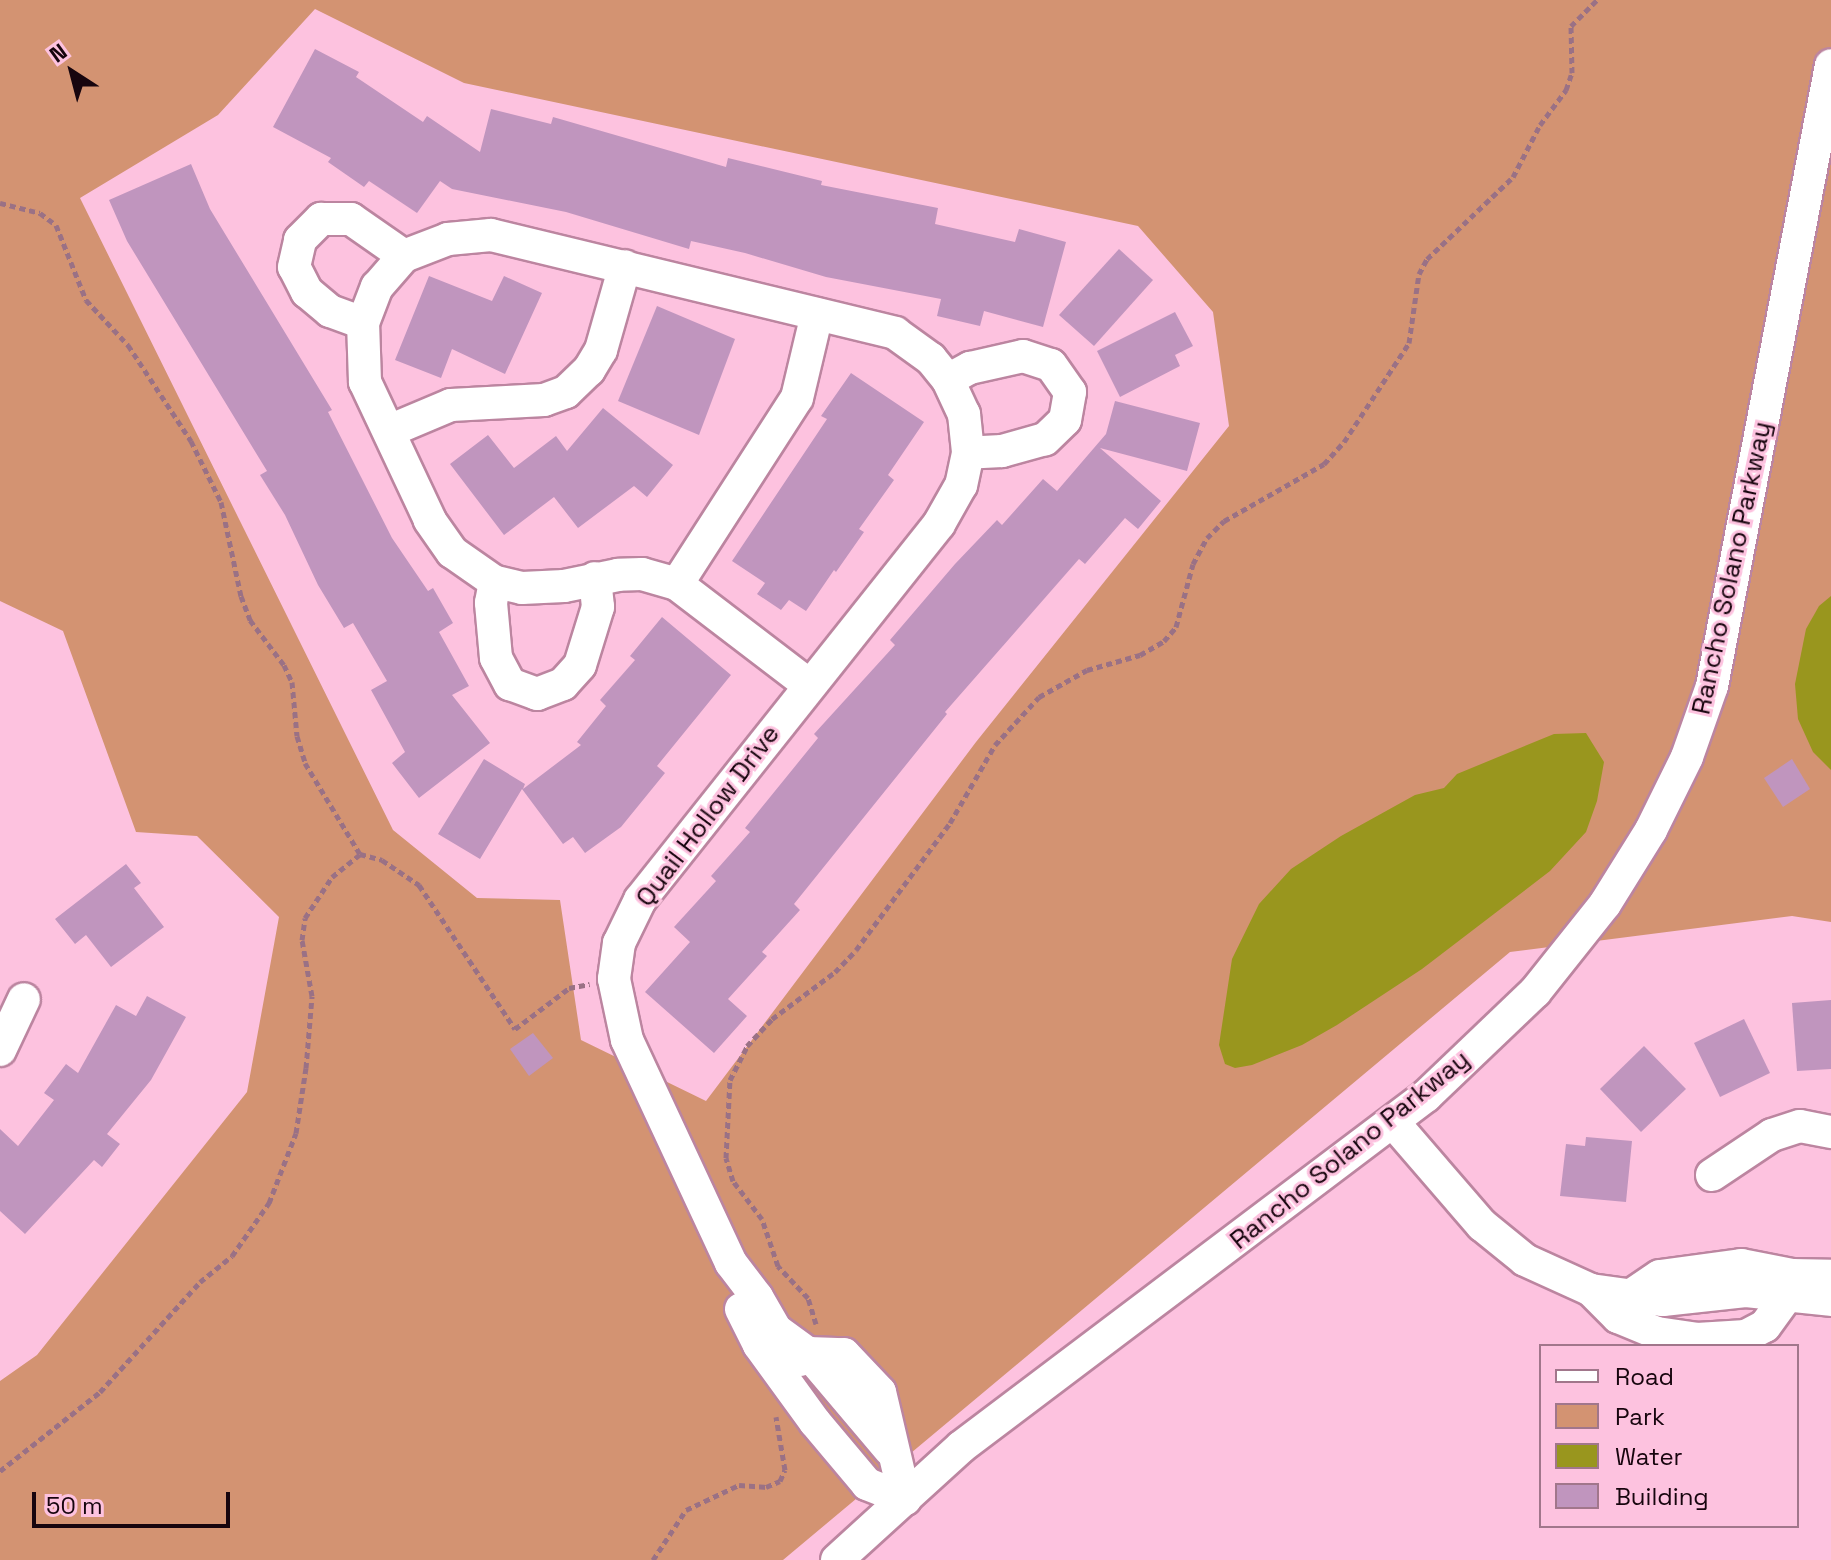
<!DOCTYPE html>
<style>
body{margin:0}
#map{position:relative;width:1831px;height:1560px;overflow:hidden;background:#fdc2df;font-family:"Space Grotesk",sans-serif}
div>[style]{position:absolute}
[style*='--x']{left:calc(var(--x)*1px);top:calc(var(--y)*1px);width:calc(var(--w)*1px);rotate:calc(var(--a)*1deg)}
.green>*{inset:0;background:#d39372}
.water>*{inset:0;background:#99961e}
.building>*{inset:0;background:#c095be}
.path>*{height:5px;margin-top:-2.5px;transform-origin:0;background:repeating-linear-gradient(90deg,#9a7185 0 6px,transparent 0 10px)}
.roads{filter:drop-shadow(2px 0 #bc85a0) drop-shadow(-2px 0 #bc85a0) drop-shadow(0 2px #bc85a0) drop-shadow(0 -2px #bc85a0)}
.minor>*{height:32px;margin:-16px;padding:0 16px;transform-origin:16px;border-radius:16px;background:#fff}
span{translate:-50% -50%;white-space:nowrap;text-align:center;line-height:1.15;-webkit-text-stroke:6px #fdc2df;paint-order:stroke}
.street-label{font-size:26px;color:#17050e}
.legend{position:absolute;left:1539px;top:1344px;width:260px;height:184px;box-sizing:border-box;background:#fdc2df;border:2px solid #a1768b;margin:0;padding:10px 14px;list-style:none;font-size:24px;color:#17050e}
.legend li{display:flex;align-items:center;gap:16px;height:40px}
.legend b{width:40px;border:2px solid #a1768b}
.north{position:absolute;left:32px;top:32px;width:80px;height:80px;-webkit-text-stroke:6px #fdc2df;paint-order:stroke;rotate:324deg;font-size:22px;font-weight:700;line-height:32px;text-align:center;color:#17050e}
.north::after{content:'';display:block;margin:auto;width:28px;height:36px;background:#17050e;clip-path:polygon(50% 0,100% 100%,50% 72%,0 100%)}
.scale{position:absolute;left:32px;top:1492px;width:198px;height:36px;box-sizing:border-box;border:4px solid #17050e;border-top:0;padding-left:10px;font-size:24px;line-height:28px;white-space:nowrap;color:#17050e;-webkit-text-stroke:6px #fdc2df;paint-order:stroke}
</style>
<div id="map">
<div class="green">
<div style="clip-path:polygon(evenodd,0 0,1831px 0,1831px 922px,1792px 916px,1510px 952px,783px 1560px,0 1560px,0 1381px,37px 1355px,247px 1092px,279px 917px,197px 836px,136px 832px,63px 631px,0 601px,0 0,315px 9px,464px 83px,1138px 226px,1213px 312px,1229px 426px,976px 742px,706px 1101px,581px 1040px,560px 900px,477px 898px,393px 830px,80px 198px,218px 115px,315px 9px)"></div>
</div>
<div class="water">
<div style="clip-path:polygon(1831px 596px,1831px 770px,1813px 752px,1798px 719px,1795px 684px,1806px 629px,1819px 606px)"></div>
<div style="clip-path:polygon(1586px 733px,1604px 762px,1597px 801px,1586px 832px,1550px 871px,1422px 969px,1337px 1025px,1302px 1045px,1252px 1065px,1235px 1068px,1225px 1064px,1219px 1045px,1232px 959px,1259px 904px,1291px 869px,1341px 836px,1415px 795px,1444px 788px,1457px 774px,1554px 734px)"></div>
</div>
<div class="building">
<div style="clip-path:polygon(315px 49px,359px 72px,356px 77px,423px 122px,427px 116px,480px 152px,491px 109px,551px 124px,553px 117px,726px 167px,728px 158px,822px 181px,821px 185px,938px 208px,935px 224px,1015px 242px,1019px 229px,1066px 242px,1043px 327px,984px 311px,980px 326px,937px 316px,941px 299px,826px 277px,745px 253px,691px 241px,689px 249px,566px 212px,452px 189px,440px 181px,417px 213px,369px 181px,364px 187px,328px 162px,331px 158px,273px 127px)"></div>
<div style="clip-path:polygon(191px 164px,210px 209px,332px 410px,328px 412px,392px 538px,428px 591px,433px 588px,453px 623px,439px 632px,469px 686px,452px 695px,490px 743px,419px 798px,392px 763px,405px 752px,371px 690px,387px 681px,353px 623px,344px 628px,318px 585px,285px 515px,260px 475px,267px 471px,127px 241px,109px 200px)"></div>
<div style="clip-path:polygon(1119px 249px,1153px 280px,1094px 346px,1059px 315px)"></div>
<div style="clip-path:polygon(429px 276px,492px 301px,504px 276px,542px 293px,505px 374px,452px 349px,441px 378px,395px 360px)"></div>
<div style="clip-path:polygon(657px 306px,735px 339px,699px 435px,618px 401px)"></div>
<div style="clip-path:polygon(1175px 312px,1193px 346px,1175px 355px,1180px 366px,1120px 397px,1097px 351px)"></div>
<div style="clip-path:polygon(851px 373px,924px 422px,888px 475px,894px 480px,859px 529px,864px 532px,836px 572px,834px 570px,806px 611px,789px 600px,781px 610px,757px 594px,765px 583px,732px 561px,827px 419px,821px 416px)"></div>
<div style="clip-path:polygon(1115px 401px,1200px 423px,1187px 471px,1100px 448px,1161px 501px,1138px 529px,1125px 518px,1085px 564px,1079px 559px,945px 712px,947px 714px,794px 904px,800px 910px,762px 952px,767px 956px,728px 999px,747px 1016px,714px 1053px,645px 992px,690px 942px,674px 927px,716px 881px,711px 876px,750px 832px,745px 828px,818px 738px,814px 734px,895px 645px,890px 640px,955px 564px,997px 520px,1002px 525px,1043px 479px,1057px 491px,1106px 434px)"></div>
<div style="clip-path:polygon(603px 408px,673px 465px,647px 497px,634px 486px,578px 528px,554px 497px,504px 535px,450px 464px,488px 435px,514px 468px,556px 436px,567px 451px)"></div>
<div style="clip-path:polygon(662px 617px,731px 675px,657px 766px,665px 773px,621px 827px,585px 853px,573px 837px,563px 844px,522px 789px,480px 859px,438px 834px,484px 759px,525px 784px,523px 789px,581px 745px,577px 742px,606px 706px,600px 700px,635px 660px,630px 656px)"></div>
<div style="clip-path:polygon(1792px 759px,1810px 789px,1783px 807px,1764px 778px)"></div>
<div style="clip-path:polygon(126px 864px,141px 883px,134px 888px,164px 927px,111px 967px,86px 935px,75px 944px,55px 919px)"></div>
<div style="clip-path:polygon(147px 996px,186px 1017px,151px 1080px,107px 1134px,120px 1144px,102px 1167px,94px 1160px,25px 1234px,0 1211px,0 1129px,18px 1146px,54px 1100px,44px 1093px,66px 1064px,78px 1073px,116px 1005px,136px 1016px)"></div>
<div style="clip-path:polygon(1831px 1000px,1831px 1069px,1797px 1071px,1792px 1003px)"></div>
<div style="clip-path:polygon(1744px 1019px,1770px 1073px,1720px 1097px,1694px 1043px)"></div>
<div style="clip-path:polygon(533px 1033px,553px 1058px,529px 1076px,510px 1049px)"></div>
<div style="clip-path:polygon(1644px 1046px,1686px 1089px,1641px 1132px,1600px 1089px)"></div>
<div style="clip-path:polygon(1586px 1137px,1632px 1141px,1626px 1202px,1560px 1196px,1566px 1144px,1585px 1146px)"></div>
</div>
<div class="path">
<div style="--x:0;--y:203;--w:41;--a:14"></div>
<div style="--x:40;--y:213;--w:20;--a:37"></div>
<div style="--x:56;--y:225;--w:81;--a:68.2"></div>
<div style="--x:86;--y:300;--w:62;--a:47"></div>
<div style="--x:128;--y:345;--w:115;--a:56.7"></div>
<div style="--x:191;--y:441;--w:68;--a:63.8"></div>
<div style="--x:221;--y:502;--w:96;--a:78"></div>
<div style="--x:241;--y:596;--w:26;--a:69"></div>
<div style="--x:250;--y:620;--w:56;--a:52.9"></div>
<div style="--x:284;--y:665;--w:19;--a:65"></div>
<div style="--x:292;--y:682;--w:54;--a:84.7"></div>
<div style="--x:297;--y:736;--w:28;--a:73"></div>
<div style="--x:305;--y:763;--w:106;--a:58.9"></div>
<div style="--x:816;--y:1324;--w:27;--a:-107"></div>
<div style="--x:808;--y:1298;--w:44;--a:-133.2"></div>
<div style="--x:778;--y:1266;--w:50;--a:-108.8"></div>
<div style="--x:762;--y:1219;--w:48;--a:-127.3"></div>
<div style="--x:733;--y:1181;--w:24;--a:-107"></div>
<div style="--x:726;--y:1158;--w:78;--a:-87.1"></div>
<div style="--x:730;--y:1080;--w:38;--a:-63"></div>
<div style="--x:747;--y:1046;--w:37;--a:-47"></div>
<div style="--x:772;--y:1019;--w:79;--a:-36.7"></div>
<div style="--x:835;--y:972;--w:30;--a:-46"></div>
<div style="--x:856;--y:950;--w:158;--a:-53.5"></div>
<div style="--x:950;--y:823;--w:90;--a:-60"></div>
<div style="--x:995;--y:745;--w:65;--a:-47.5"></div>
<div style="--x:1039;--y:697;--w:55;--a:-29.4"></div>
<div style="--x:1087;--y:670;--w:55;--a:-15.8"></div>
<div style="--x:1140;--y:655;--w:28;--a:-30"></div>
<div style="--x:1164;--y:641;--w:18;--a:-49"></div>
<div style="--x:1176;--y:627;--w:65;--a:-74.9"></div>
<div style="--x:1193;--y:564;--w:30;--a:-62"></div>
<div style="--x:1207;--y:538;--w:24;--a:-45"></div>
<div style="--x:1224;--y:521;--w:115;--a:-29.7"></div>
<div style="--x:1324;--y:464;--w:30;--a:-48"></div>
<div style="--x:1344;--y:442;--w:118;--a:-56.7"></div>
<div style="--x:1409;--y:343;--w:70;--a:-81.8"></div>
<div style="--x:1419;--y:274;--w:17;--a:-62"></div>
<div style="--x:1427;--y:259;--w:119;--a:-43.6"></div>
<div style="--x:1513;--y:177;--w:59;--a:-62.6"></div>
<div style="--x:1540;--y:125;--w:44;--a:-53.4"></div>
<div style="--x:1566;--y:90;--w:18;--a:-71"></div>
<div style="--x:1572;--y:73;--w:47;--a:-91.2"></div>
<div style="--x:1571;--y:26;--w:37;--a:-45"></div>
<div style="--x:0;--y:1471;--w:127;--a:-38.3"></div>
<div style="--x:100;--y:1392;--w:149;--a:-47.7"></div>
<div style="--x:200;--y:1282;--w:41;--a:-39.1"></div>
<div style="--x:232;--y:1256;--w:65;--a:-55.1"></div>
<div style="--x:269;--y:1203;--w:75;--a:-68.9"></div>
<div style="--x:296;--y:1133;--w:66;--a:-81.3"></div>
<div style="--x:306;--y:1068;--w:72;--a:-85.2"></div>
<div style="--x:312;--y:996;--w:57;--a:-100.1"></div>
<div style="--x:302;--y:940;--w:22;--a:-82"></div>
<div style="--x:305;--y:918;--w:49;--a:-56.6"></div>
<div style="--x:332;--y:877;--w:36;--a:-39"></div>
<div style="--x:360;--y:854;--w:23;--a:15"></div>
<div style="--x:382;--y:860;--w:45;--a:34"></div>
<div style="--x:419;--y:885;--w:173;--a:56.3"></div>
<div style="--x:515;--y:1029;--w:68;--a:-37.2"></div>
<div style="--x:569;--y:988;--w:21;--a:-11"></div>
<div style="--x:653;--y:1560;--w:60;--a:-56.6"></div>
<div style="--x:686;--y:1510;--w:59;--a:-25.3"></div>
<div style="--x:739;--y:1485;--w:27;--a:4"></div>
<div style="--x:766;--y:1487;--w:15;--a:-23"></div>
<div style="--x:780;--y:1481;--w:12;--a:-66"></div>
<div style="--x:785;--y:1470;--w:54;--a:-99.6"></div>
</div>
<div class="roads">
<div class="minor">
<div style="--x:363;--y:323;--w:35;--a:-160"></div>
<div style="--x:330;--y:311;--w:30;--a:-140"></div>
<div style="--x:307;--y:292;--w:28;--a:-117"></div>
<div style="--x:294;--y:267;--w:28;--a:-77"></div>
<div style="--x:300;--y:240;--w:30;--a:-45"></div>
<div style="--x:321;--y:219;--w:30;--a:0"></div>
<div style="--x:351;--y:219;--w:65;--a:34.9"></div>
<div style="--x:948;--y:380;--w:25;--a:-29"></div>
<div style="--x:970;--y:368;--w:54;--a:-12.8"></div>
<div style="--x:1023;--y:356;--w:29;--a:18"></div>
<div style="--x:1051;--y:365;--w:33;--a:55"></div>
<div style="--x:1070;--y:392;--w:28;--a:100"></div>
<div style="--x:1065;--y:420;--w:28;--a:136"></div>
<div style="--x:1045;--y:439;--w:45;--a:164.4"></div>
<div style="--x:1002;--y:451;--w:34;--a:177"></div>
<div style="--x:389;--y:431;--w:67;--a:-22.8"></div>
<div style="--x:451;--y:405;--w:93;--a:-3.1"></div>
<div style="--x:544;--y:400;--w:23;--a:-20"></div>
<div style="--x:566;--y:392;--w:32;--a:-44"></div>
<div style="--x:589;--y:370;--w:23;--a:-59"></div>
<div style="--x:601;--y:350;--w:87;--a:-74.1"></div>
<div style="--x:495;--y:582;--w:21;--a:101"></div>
<div style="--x:491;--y:603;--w:55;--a:84.8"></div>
<div style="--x:496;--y:658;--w:30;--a:62"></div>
<div style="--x:510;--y:684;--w:29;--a:20"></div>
<div style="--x:537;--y:694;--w:28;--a:-21"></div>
<div style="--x:563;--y:684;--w:25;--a:-48"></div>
<div style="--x:580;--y:665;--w:61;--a:-72.8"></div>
<div style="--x:598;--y:607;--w:29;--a:-96"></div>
<div style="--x:677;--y:584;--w:221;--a:-57.2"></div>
<div style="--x:797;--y:398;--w:86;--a:-76.6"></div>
<div style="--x:809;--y:685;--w:166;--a:-142.6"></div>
<div style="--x:677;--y:584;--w:36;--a:-164"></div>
<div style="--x:642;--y:574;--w:24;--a:178"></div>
<div style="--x:618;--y:575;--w:55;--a:168.5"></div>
<div style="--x:564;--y:586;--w:42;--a:177.3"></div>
<div style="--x:522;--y:588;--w:28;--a:-167"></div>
<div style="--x:495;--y:582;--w:52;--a:-145.1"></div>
<div style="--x:452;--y:552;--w:39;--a:-125"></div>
<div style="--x:430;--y:520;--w:153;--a:-115.2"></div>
<div style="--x:365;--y:382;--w:59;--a:-91.9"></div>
<div style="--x:363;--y:323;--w:39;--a:-69"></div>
<div style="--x:377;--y:287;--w:41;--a:-48.9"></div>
<div style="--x:404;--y:256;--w:47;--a:-21.1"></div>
<div style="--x:448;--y:239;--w:43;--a:-5.3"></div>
<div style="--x:491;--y:235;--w:416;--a:13.6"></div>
<div style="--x:895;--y:333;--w:44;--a:35.8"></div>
<div style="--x:931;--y:359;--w:27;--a:51"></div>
<div style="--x:948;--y:380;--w:38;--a:65"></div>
<div style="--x:964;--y:414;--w:39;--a:84"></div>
<div style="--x:968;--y:453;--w:33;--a:102"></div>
<div style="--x:961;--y:485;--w:45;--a:119.4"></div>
<div style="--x:939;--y:524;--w:480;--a:128.5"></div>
<div style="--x:640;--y:900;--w:48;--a:116"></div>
<div style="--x:619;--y:943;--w:36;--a:98"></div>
<div style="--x:614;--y:979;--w:62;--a:78"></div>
<div style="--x:627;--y:1040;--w:246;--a:65"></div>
<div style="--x:731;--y:1263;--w:43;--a:52.6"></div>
<div style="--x:757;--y:1297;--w:38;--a:60"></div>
<div style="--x:776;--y:1330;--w:39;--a:36"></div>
<div style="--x:808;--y:1353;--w:36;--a:2"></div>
<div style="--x:844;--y:1354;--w:52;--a:46.5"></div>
<div style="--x:880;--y:1392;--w:110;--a:76.8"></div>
<div style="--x:0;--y:1050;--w:56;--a:-64.8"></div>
<div style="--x:1393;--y:1122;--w:136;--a:49.2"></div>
<div style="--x:1482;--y:1225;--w:55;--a:39.1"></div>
<div style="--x:1525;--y:1260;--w:72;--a:24.4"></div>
<div style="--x:1591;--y:1290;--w:73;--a:7.9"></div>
<div style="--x:1663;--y:1300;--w:83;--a:-6.2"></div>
<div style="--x:1746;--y:1291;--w:85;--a:6"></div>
<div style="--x:1712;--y:1175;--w:72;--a:-33.7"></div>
<div style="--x:1772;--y:1135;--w:29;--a:-18"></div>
<div style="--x:1800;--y:1126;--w:32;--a:11"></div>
<div style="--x:1591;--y:1290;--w:38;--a:45"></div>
<div style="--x:1618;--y:1317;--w:42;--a:22.3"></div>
<div style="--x:1657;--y:1333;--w:40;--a:8.5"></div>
<div style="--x:1697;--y:1339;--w:49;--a:-3.5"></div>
<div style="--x:1746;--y:1336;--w:21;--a:-28"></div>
<div style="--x:1765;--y:1326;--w:36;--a:-54"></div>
<div style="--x:1633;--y:1294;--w:32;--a:-34"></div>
<div style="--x:1660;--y:1276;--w:82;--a:-7.7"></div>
<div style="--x:1741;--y:1265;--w:52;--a:11.1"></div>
<div style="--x:1792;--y:1275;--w:39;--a:1"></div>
<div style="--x:741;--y:1309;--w:40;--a:63.4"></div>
<div style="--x:759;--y:1345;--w:95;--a:54"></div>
<div style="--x:815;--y:1422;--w:81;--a:50"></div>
<div style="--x:867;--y:1484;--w:41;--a:21.5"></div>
<div style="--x:800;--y:1360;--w:11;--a:-41"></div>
<div style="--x:808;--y:1353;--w:127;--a:49.8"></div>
<div style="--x:837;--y:1560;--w:168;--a:-42.3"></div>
<div style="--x:961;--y:1447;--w:583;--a:-37.05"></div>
<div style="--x:1426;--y:1096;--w:151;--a:-43.7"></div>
<div style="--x:1535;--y:992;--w:112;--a:-51.5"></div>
<div style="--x:1605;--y:904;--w:87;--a:-58.1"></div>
<div style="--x:1651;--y:830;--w:81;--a:-63.7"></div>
<div style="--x:1687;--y:757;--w:75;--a:-70.6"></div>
<div style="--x:1712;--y:686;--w:632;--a:-79.15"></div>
</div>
</div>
<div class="street-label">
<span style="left:1732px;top:568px;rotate:-78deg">Rancho Solano Parkway</span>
<span style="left:708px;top:816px;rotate:-53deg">Quail Hollow Drive</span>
<span style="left:1350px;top:1150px;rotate:-39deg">Rancho Solano Parkway</span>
</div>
<ul class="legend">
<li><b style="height:10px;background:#fff"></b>Road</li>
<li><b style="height:22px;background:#d39372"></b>Park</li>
<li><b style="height:22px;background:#99961e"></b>Water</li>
<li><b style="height:22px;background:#c095be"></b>Building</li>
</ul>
<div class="north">N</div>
<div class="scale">50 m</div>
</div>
